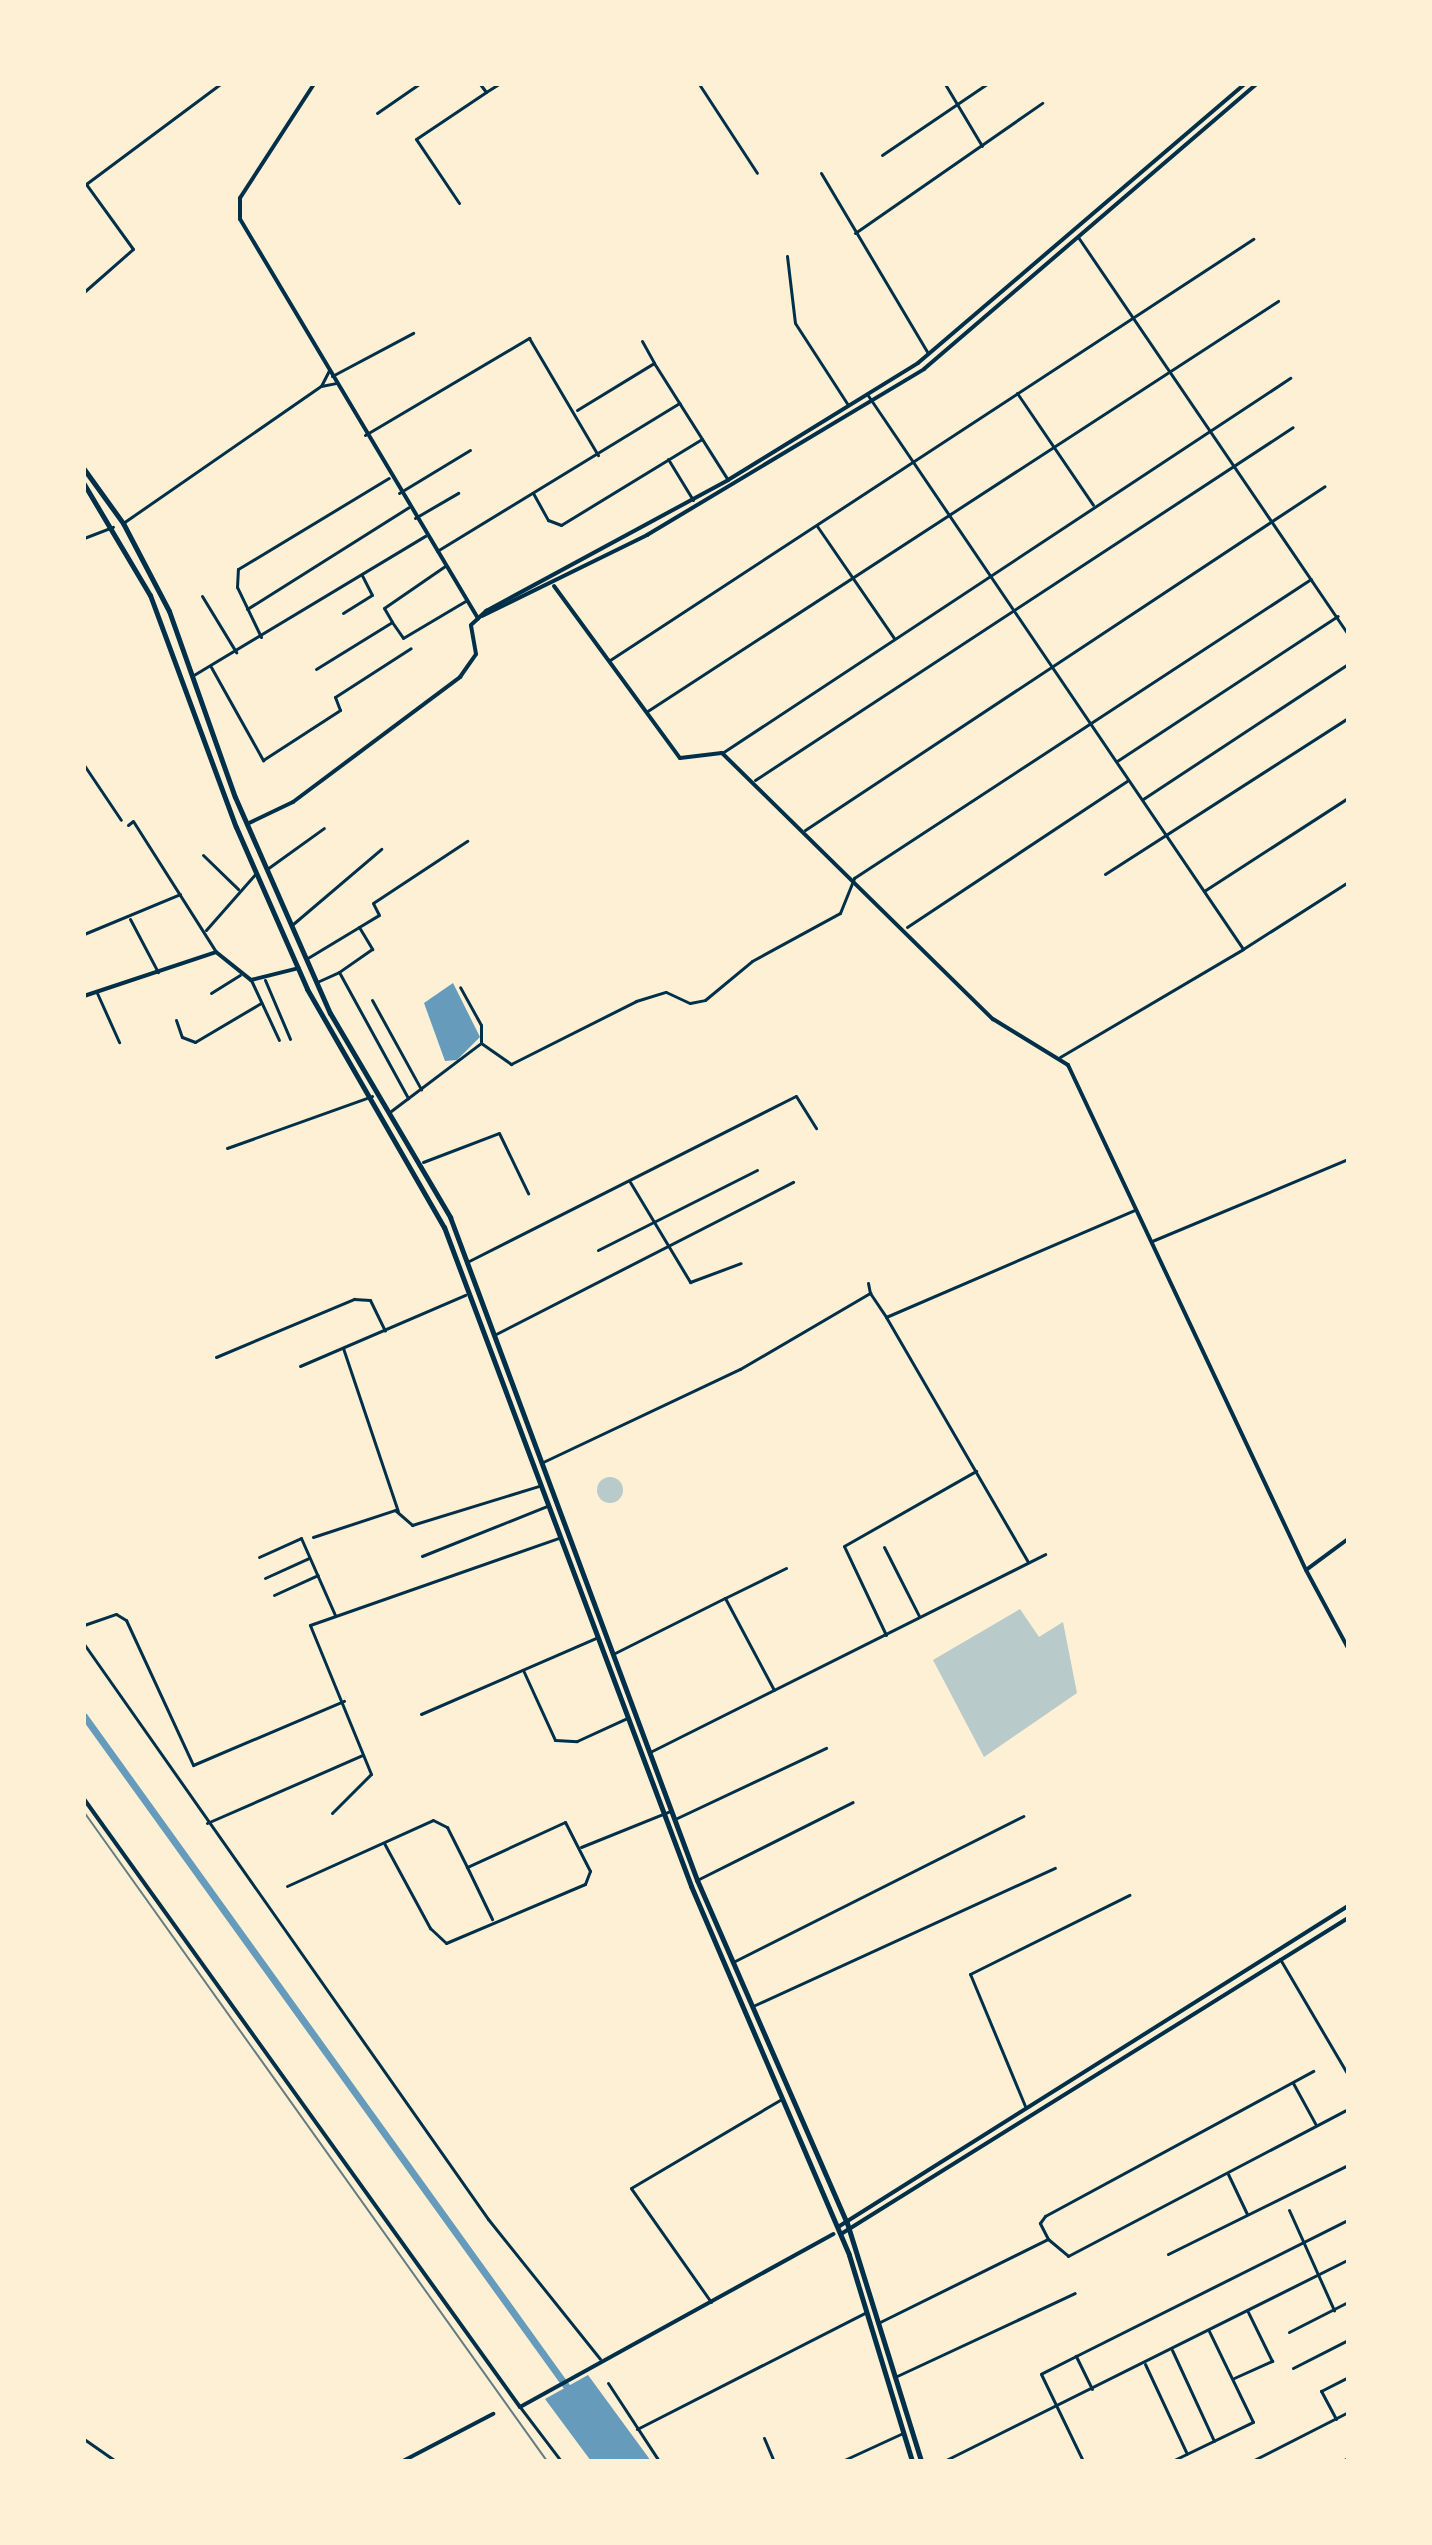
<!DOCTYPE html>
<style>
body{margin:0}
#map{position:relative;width:1432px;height:2545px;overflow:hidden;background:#fdf0d5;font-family:Mulish,sans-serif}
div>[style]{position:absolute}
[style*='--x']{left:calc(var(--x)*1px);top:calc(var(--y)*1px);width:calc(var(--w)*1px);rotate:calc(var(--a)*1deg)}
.green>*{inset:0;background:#b9caca}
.round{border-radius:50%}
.water>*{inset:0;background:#669bbc}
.canal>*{height:7px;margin:-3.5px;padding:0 3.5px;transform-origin:3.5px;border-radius:3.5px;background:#669bbc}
.minor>*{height:3px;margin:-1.5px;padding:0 1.5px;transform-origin:1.5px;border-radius:1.5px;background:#003049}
.tertiary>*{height:4px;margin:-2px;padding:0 2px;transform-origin:2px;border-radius:2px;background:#003049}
.secondary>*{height:4px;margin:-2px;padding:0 2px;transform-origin:2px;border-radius:2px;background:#003049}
.primary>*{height:5px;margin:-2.5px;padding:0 2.5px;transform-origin:2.5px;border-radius:2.5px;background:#003049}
.rail>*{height:2px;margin:-1px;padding:0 1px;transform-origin:1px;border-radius:1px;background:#657d81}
span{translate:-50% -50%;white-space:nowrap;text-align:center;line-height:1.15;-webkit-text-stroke:7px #fdf0d5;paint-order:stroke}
.frame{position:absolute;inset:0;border:86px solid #fdf0d5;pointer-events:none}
</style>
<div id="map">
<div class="green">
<div class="round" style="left:597px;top:1477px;width:26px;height:26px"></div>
<div style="clip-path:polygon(1020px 1609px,1039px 1637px,1063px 1622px,1077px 1693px,984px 1757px,933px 1660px)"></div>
</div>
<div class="water">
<div style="clip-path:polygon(453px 983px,480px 1037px,457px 1060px,445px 1061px,424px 1003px)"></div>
<div style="clip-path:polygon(588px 2375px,651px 2461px,591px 2461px,545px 2399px)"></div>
</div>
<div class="canal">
<div style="--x:84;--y:1716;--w:835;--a:54.26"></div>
</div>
<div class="minor">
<div style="--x:480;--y:84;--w:10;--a:53"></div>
<div style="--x:486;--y:92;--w:15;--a:-32"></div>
<div style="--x:699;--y:84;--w:106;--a:56.9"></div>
<div style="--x:945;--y:84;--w:72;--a:59.2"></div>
<div style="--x:377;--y:113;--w:51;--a:-34.6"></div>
<div style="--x:882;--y:155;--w:127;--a:-34.1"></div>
<div style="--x:821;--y:173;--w:209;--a:59.3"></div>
<div style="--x:459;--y:203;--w:77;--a:-123.9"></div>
<div style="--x:416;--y:139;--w:84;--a:-33.9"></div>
<div style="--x:855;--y:233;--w:228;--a:-34.8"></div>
<div style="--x:1078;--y:237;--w:480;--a:55.8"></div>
<div style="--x:787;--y:256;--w:67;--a:83.2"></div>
<div style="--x:795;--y:323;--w:98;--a:57.1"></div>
<div style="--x:84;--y:292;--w:65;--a:-41.3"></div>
<div style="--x:133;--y:249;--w:80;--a:-125.9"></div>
<div style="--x:86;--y:184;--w:167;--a:-36.7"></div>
<div style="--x:642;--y:341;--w:25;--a:61"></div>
<div style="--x:332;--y:376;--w:92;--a:-28"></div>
<div style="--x:321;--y:386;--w:18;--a:-63"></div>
<div style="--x:1017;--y:393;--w:135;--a:55.8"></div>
<div style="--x:867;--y:394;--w:670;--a:55.88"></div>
<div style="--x:1243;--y:949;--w:125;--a:-32.5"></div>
<div style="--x:577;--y:410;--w:90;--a:-31.4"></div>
<div style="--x:654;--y:363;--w:138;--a:57.7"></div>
<div style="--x:365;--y:435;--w:191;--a:-30.6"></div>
<div style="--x:529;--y:338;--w:136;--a:59.5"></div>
<div style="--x:668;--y:459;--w:48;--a:58.6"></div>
<div style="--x:399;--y:493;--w:83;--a:-31.2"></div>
<div style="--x:533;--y:493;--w:31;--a:61"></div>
<div style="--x:548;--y:520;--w:14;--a:21"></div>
<div style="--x:561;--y:525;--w:165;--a:-31.4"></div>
<div style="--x:415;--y:518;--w:50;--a:-30.2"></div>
<div style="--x:123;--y:523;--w:241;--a:-34.7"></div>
<div style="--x:321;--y:386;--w:15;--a:-11"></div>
<div style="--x:817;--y:526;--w:136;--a:55.5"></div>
<div style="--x:84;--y:538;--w:31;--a:-21"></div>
<div style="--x:437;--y:551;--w:284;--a:-31.4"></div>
<div style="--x:445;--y:566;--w:74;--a:145.5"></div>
<div style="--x:384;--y:608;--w:16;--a:60"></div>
<div style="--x:392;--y:622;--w:19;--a:55"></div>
<div style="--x:403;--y:638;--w:74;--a:-30.7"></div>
<div style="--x:202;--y:596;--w:66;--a:58.7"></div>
<div style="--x:247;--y:609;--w:191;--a:-32.2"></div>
<div style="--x:343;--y:613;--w:34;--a:-32"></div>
<div style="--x:372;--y:595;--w:22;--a:-117"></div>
<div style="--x:261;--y:637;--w:55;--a:-115.6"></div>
<div style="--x:237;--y:587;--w:18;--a:-87"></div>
<div style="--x:238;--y:569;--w:176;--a:-31.1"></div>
<div style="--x:610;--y:660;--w:769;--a:-33.21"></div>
<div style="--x:211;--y:667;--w:107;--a:60.8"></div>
<div style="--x:263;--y:760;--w:92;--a:-33"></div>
<div style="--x:340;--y:710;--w:14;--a:-111"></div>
<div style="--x:335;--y:697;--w:90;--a:-32.8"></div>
<div style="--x:316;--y:669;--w:89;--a:-31.7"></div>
<div style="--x:192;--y:676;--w:272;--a:-31"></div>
<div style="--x:646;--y:712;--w:754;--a:-33.04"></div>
<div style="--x:722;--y:753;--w:681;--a:-33.43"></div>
<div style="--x:1117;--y:761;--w:264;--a:-33.3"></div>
<div style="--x:84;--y:765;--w:66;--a:56.1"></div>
<div style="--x:755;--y:780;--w:643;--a:-33.27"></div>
<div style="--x:1143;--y:799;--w:245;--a:-33.4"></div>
<div style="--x:128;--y:825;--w:6;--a:-39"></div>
<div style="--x:133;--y:821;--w:155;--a:57.6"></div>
<div style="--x:805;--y:830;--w:623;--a:-33.49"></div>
<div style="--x:203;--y:855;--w:49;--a:44.2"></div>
<div style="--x:267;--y:869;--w:70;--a:-35.7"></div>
<div style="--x:1105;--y:874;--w:289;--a:-32.7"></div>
<div style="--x:1204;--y:891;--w:171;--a:-32.9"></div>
<div style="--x:130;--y:919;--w:60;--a:62.2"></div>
<div style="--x:293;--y:924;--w:116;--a:-40.4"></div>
<div style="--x:359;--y:927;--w:23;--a:-31"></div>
<div style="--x:379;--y:915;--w:13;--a:-117"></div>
<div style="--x:373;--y:903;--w:113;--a:-33.4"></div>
<div style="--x:907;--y:927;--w:264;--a:-33.6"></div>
<div style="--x:206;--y:930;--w:76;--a:-48.7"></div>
<div style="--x:84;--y:934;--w:104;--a:-22.6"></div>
<div style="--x:306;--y:959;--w:62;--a:-31.1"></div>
<div style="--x:359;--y:927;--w:26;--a:59"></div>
<div style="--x:372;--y:949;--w:40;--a:145.1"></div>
<div style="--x:339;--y:972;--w:144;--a:61.3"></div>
<div style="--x:251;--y:980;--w:66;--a:65"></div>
<div style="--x:265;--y:980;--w:64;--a:67"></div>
<div style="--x:317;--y:982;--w:24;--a:-24"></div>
<div style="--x:97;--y:993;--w:54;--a:65.8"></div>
<div style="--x:211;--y:993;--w:34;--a:-32"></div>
<div style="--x:372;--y:1000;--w:102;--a:61.2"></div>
<div style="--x:176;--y:1020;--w:18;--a:71"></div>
<div style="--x:182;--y:1037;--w:14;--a:21"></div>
<div style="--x:195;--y:1042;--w:77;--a:-30.6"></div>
<div style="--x:481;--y:1043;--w:37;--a:35"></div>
<div style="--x:511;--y:1064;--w:140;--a:-26.7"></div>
<div style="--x:636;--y:1001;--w:31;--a:-17"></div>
<div style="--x:666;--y:992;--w:26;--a:25"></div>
<div style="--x:690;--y:1003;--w:15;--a:-11"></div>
<div style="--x:705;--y:1000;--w:61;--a:-39.7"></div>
<div style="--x:752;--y:961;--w:100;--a:-28.6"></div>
<div style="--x:840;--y:913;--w:38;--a:-68"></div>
<div style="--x:854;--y:878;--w:546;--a:-33.2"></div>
<div style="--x:1060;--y:1057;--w:212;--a:-30.5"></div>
<div style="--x:391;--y:1111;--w:113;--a:-37.1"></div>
<div style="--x:481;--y:1043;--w:18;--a:-90"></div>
<div style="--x:481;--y:1025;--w:43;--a:-118.9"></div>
<div style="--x:227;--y:1148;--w:154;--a:-19.7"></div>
<div style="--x:423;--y:1162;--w:81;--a:-20.9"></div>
<div style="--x:499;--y:1133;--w:67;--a:64.2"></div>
<div style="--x:630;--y:1182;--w:117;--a:59"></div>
<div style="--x:690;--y:1282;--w:54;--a:-20.4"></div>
<div style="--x:1152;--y:1241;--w:212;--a:-22.7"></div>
<div style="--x:598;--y:1250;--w:178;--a:-26.7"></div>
<div style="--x:469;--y:1261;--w:366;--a:-26.8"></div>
<div style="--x:796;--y:1096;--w:38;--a:58"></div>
<div style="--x:868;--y:1283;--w:10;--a:79"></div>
<div style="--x:886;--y:1317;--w:283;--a:59.9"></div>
<div style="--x:494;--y:1335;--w:336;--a:-27.1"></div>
<div style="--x:343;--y:1348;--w:172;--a:71.4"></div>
<div style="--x:216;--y:1357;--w:150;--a:-22.8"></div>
<div style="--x:354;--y:1299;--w:16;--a:4"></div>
<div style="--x:370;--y:1300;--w:34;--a:64"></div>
<div style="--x:300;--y:1366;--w:180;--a:-23.3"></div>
<div style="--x:543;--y:1462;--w:218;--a:-25.3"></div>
<div style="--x:740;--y:1369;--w:151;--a:-30.3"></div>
<div style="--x:870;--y:1293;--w:29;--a:56"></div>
<div style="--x:886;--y:1317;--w:271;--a:-23.3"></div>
<div style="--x:313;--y:1537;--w:86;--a:-18.2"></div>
<div style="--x:395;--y:1510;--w:23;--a:41"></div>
<div style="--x:412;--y:1525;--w:133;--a:-17.1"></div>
<div style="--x:884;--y:1547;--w:77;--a:63.1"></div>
<div style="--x:422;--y:1556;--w:135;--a:-21.8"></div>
<div style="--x:259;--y:1557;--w:46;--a:-24.3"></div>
<div style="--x:301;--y:1538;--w:84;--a:66.2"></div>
<div style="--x:265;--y:1578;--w:48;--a:-24.4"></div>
<div style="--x:274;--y:1595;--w:48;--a:-24.4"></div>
<div style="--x:725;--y:1598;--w:68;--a:-26.2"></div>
<div style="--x:84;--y:1625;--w:34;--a:-19"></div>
<div style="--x:116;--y:1614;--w:12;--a:31"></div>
<div style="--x:126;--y:1620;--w:160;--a:65.2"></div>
<div style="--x:193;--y:1765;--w:164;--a:-23"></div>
<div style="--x:886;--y:1635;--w:98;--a:-115.3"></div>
<div style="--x:844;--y:1546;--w:152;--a:-29.6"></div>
<div style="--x:84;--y:1644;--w:703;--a:54.91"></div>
<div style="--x:488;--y:2219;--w:179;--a:51.3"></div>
<div style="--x:613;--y:1654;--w:125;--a:-26.6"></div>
<div style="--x:725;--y:1598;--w:104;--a:62"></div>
<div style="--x:523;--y:1670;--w:77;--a:65.4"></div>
<div style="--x:555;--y:1740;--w:22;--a:3"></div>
<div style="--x:577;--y:1741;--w:55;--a:-24.7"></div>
<div style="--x:421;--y:1714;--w:191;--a:-23.5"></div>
<div style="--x:650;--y:1752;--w:442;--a:-26.6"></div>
<div style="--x:332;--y:1813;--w:55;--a:-45"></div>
<div style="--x:371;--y:1774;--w:161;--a:-112.3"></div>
<div style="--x:310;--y:1625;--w:263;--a:-19.3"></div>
<div style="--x:675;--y:1819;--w:167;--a:-25.2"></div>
<div style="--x:207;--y:1823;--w:170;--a:-23.6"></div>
<div style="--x:384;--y:1843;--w:97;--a:61.6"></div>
<div style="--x:430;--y:1928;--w:22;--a:43"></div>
<div style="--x:446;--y:1943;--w:151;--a:-23"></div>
<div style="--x:585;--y:1884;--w:14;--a:-69"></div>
<div style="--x:590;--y:1871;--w:55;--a:-117"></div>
<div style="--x:565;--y:1822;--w:108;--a:155.3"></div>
<div style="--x:467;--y:1867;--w:58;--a:64.3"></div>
<div style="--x:581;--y:1847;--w:96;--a:-22"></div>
<div style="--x:697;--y:1880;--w:174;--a:-26.6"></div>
<div style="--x:287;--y:1886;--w:160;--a:-24.3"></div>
<div style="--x:433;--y:1820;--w:16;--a:27"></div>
<div style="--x:447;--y:1827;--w:45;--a:63.4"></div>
<div style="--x:1280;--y:1959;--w:134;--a:59.6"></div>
<div style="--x:733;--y:1962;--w:325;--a:-26.7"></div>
<div style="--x:753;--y:2006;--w:332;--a:-24.6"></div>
<div style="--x:1293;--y:2083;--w:48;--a:61.3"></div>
<div style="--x:1025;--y:2106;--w:143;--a:-112.6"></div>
<div style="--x:970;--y:1974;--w:178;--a:-26.4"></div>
<div style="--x:1228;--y:2174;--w:44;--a:64.6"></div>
<div style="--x:1289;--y:2210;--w:110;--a:65.8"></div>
<div style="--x:1048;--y:2239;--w:18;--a:-117"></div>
<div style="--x:1040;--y:2223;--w:9;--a:-54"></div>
<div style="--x:1045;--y:2216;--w:305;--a:-28.4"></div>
<div style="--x:1168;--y:2254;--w:201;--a:-26.3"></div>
<div style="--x:711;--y:2302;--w:139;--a:-125.1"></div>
<div style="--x:631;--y:2188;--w:173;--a:-30.6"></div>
<div style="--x:880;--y:2322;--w:187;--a:-26.3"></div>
<div style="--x:1048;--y:2239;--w:26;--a:40"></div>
<div style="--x:1068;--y:2256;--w:316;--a:-27.7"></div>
<div style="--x:1289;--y:2332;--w:66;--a:-27"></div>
<div style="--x:1172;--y:2350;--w:100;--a:65.2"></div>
<div style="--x:1076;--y:2356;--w:39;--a:153"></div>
<div style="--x:1041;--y:2374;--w:97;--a:64.2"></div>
<div style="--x:1145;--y:2364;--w:99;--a:65"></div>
<div style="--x:1293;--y:2368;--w:62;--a:-27"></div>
<div style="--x:897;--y:2376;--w:196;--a:-25"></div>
<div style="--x:1234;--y:2378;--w:42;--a:-24.1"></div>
<div style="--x:1272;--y:2361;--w:55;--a:-116.1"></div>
<div style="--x:608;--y:2383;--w:93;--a:56.8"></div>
<div style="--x:1092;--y:2389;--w:37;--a:-116"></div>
<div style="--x:1076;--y:2356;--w:304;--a:-26.6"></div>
<div style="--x:520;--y:2407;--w:68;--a:52.8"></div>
<div style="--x:1336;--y:2419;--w:32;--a:-118"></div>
<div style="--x:1321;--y:2391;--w:30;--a:-27"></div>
<div style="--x:637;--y:2429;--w:258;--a:-27"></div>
<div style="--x:764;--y:2438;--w:25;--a:67"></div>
<div style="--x:84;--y:2439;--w:38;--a:35"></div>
<div style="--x:842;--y:2461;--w:67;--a:-24.7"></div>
<div style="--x:944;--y:2461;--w:451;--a:-26.5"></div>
<div style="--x:1172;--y:2461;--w:90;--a:-25.7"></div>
<div style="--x:1253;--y:2422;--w:101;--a:-115.8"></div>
<div style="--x:1252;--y:2461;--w:108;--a:-27"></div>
<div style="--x:1342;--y:2461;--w:7;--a:-27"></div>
</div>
<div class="tertiary">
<div style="--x:314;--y:84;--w:136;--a:123"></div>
<div style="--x:240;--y:198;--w:21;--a:90"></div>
<div style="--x:240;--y:219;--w:465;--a:59.2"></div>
<div style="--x:554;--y:586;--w:213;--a:53.8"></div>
<div style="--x:680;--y:758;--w:42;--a:-6.8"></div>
<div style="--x:722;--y:753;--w:380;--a:44.5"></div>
<div style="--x:993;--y:1019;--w:88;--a:31.5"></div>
<div style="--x:1068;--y:1065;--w:558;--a:64.77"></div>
<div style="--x:482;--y:616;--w:184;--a:-26.1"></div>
<div style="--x:647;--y:535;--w:323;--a:-30.9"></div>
<div style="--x:924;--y:369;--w:438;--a:-40.6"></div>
<div style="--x:247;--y:824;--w:51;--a:-25.6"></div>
<div style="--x:293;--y:802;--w:209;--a:-36.8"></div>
<div style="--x:460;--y:677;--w:28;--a:-55"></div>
<div style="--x:476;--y:654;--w:29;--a:-100"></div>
<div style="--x:471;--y:625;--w:21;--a:-43"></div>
<div style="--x:486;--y:611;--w:275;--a:-28.4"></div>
<div style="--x:728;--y:480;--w:223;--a:-31.6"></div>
<div style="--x:918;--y:363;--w:430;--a:-40.5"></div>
<div style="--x:84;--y:996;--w:139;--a:-18.4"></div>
<div style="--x:216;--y:952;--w:45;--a:38.7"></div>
<div style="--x:251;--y:980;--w:49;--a:-14"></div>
<div style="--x:84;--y:1799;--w:748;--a:54.36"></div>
<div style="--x:520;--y:2407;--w:358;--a:-28.9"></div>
<div style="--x:403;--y:2461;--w:102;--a:-27.6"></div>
</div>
<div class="secondary">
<div style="--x:1348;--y:1539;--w:52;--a:143.6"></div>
<div style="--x:1306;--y:1570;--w:89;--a:61.7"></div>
<div style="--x:838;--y:2227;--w:603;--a:-32.19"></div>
<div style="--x:841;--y:2234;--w:597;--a:-31.93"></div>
</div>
<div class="primary">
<div style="--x:84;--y:469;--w:67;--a:54.2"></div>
<div style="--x:123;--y:523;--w:99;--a:62.4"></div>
<div style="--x:169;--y:611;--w:197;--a:70.5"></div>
<div style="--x:235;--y:797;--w:236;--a:66.3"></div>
<div style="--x:330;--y:1013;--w:237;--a:59.5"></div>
<div style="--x:450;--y:1217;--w:708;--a:69.57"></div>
<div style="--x:697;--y:1880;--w:374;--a:66.4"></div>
<div style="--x:847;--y:2223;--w:249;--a:72.7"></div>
<div style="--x:84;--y:484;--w:129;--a:59.3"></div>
<div style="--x:150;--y:595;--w:247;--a:69.7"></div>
<div style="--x:236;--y:827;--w:177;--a:66.3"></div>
<div style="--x:307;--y:989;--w:275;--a:60.1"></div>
<div style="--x:444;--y:1227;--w:704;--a:69.45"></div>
<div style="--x:691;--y:1886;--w:401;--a:66.8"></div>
<div style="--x:849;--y:2255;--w:215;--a:73"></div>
</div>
<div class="rail">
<div style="--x:84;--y:1812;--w:797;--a:54.5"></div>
</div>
<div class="frame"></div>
</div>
